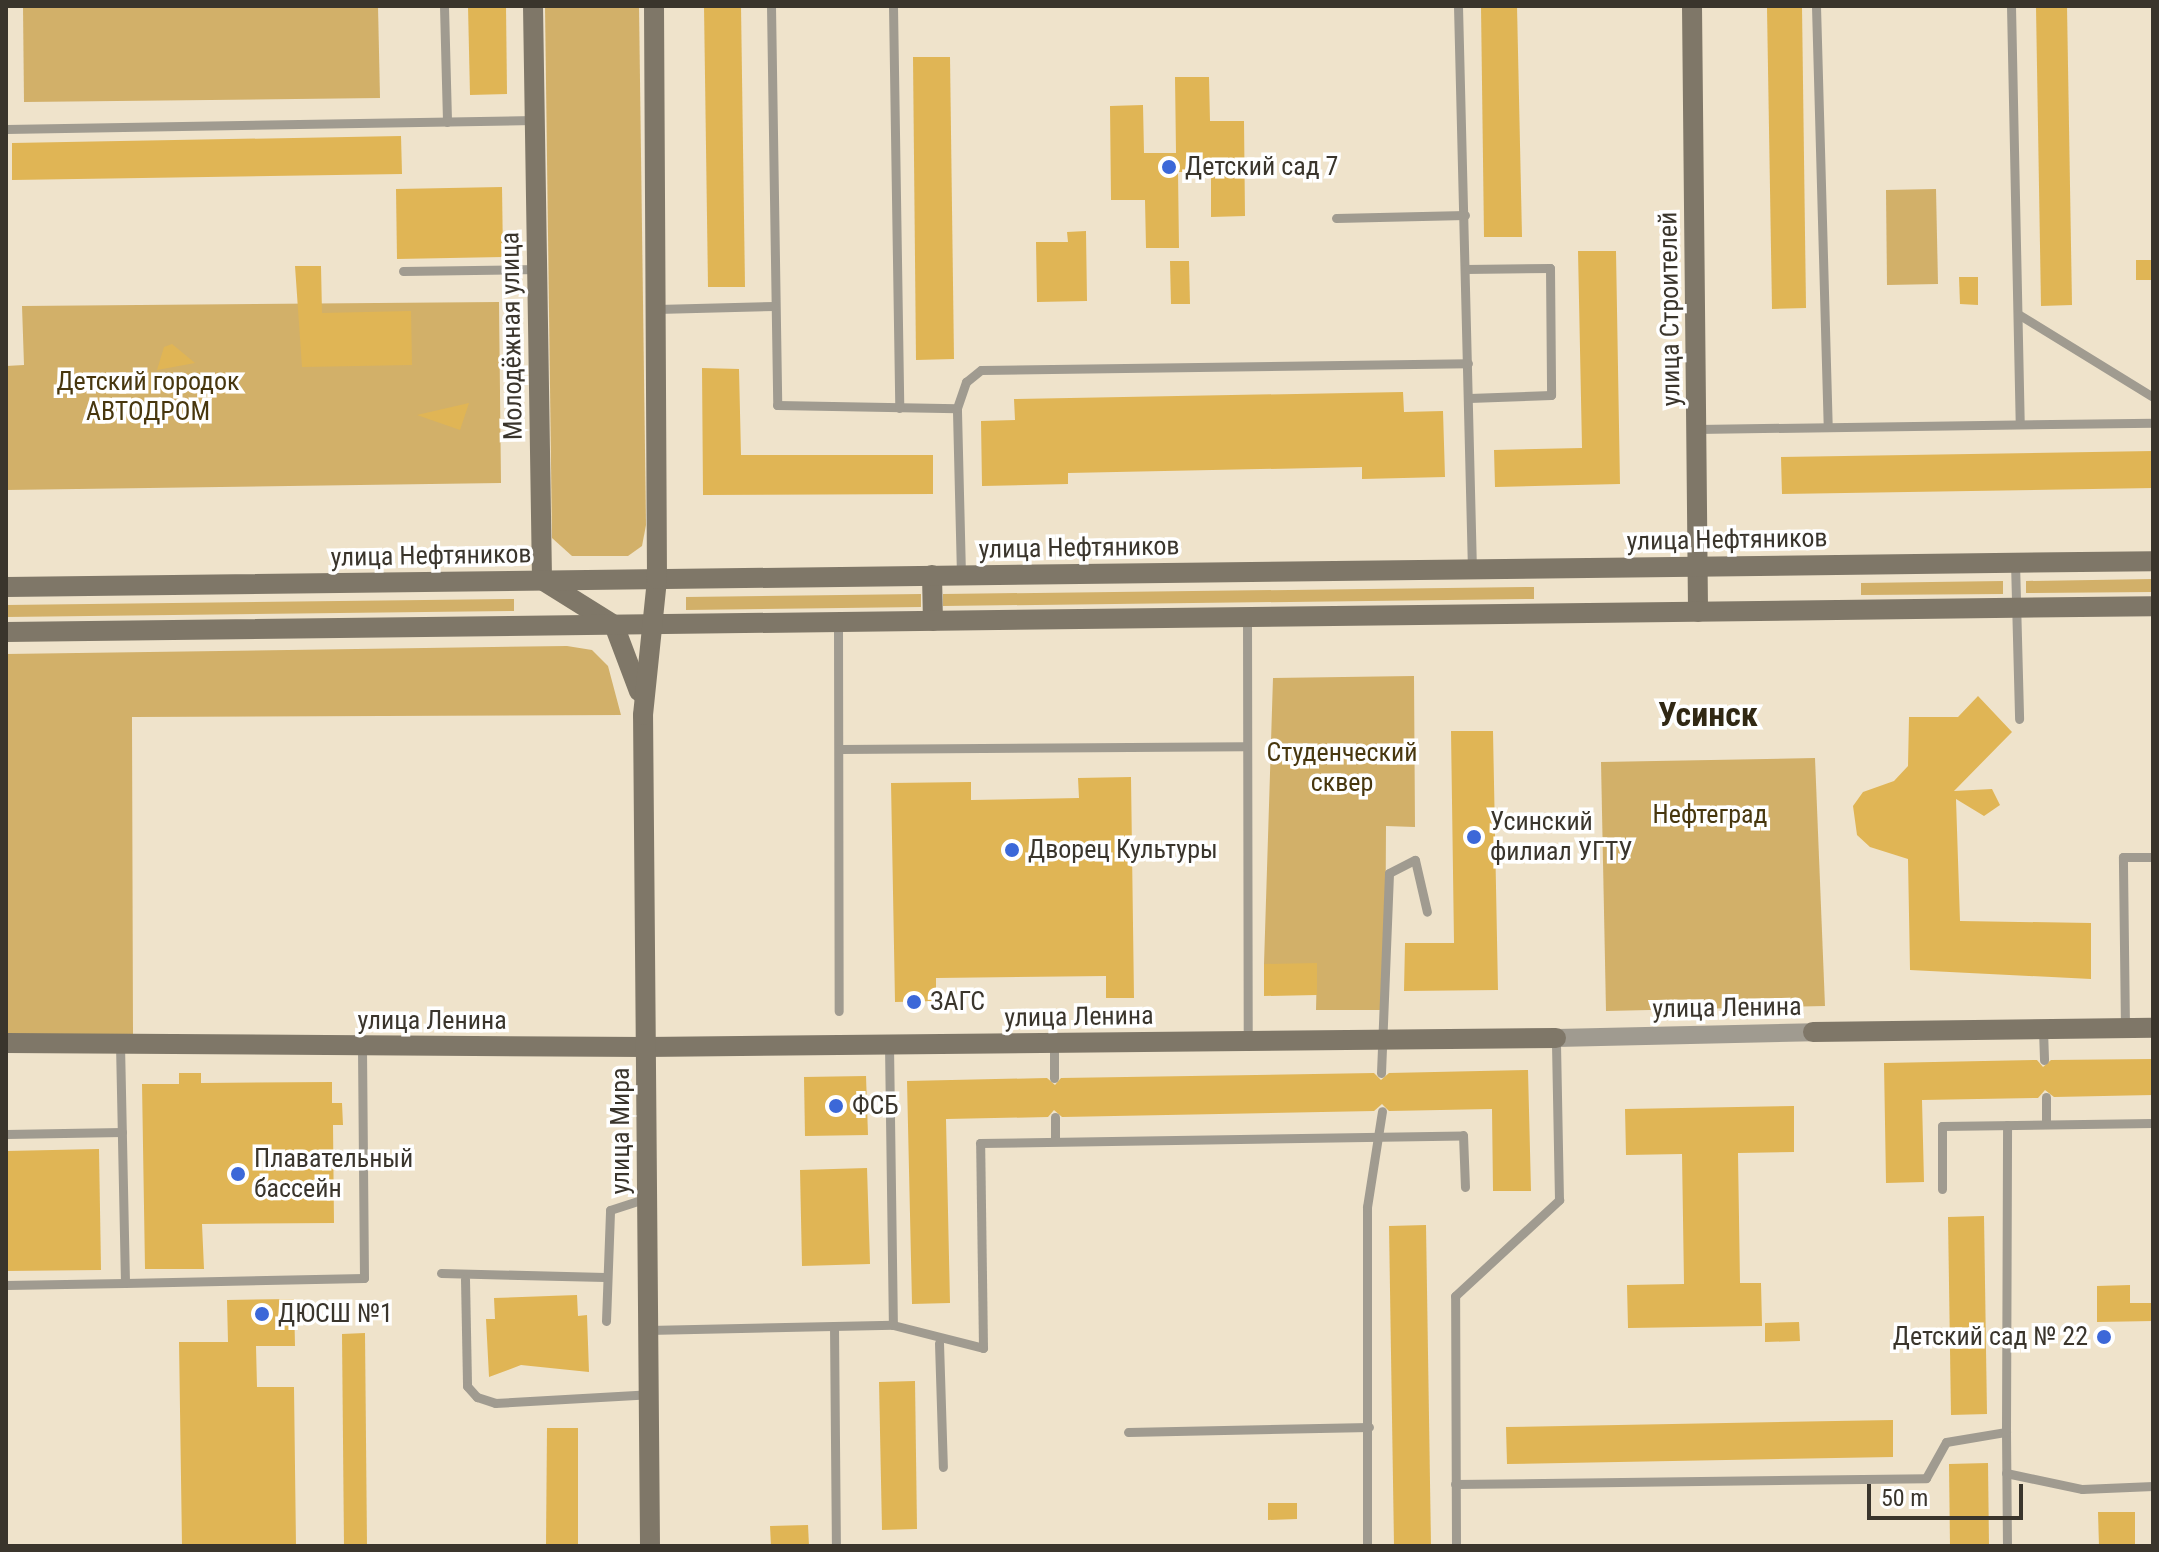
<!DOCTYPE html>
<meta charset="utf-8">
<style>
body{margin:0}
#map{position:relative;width:2159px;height:1552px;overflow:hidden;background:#efe3cb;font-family:"Roboto Condensed",sans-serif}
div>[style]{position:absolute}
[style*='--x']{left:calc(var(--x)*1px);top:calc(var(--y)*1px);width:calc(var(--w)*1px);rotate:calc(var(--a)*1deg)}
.green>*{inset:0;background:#d2b069}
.building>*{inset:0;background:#e0b555}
.lane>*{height:9px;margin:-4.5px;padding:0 4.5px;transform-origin:4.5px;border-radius:4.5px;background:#a09b90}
.street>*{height:18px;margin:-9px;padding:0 9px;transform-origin:9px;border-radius:9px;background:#a09b90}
.secondary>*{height:20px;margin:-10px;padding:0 10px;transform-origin:10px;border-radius:10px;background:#7f7768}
.dots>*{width:22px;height:22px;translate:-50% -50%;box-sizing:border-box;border:4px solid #fff;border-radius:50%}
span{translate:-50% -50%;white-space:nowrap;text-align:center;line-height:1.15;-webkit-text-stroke:7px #fff;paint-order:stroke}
.poi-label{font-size:26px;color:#3a352c}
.left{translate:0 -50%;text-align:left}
.right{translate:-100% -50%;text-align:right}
.street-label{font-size:26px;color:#3a352c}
.park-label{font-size:26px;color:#48370e}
.district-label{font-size:34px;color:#312814;font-weight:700}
.frame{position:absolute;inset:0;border:8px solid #3a352c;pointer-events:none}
.scale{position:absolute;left:1867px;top:1484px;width:156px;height:36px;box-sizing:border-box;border:4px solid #3a352c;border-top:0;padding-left:10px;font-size:24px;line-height:28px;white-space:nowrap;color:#3a352c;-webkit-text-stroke:6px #fff;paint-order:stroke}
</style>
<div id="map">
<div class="green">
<div style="clip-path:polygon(23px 6px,378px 6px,380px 98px,24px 102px)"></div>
<div style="clip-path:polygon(545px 6px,639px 6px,646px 525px,642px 546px,628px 556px,572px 556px,552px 538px)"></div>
<div style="clip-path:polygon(1936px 189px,1938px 284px,1887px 285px,1886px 190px)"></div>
<div style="clip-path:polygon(499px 302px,501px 483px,6px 490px,6px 366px,24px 365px,22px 306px)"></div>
<div style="clip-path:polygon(2153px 579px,2153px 592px,2026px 593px,2026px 581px)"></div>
<div style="clip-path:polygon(2003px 581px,2003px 594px,1861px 595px,1861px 583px)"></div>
<div style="clip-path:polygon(1534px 587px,1534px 599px,943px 606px,943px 594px)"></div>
<div style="clip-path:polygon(921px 594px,921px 607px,686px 610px,686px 597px)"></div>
<div style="clip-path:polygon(514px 599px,514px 611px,6px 617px,6px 605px)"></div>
<div style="clip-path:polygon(567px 646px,592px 650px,608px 666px,621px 715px,132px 717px,133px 1035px,6px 1035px,6px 654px)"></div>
<div style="clip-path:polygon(1414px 676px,1415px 827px,1386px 826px,1385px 1010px,1316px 1010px,1317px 964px,1264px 964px,1273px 678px)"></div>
<div style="clip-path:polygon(1815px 758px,1825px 1006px,1606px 1011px,1601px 762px)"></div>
</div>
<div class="building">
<div style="clip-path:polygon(468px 6px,506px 6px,507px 94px,470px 95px)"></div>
<div style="clip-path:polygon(704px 6px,741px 6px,745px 287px,708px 287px)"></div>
<div style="clip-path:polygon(1481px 6px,1517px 6px,1522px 237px,1484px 237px)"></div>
<div style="clip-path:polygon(2067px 6px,2072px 305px,2041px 306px,2036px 7px)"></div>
<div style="clip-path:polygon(1802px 7px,1806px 308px,1772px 309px,1767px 8px)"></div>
<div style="clip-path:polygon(913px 57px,950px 57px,954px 359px,916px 360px)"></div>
<div style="clip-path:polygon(1175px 77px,1209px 77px,1210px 121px,1244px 121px,1245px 216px,1211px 217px,1211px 172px,1178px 172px,1179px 248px,1146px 248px,1145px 200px,1111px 200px,1110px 106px,1143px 105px,1144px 153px,1176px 153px)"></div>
<div style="clip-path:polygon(401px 136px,402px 174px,12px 180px,12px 143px)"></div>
<div style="clip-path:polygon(502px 187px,503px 257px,397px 259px,396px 189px)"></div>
<div style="clip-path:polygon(1086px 231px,1087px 301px,1037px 302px,1036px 242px,1068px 242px,1067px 232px)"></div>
<div style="clip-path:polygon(1578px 251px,1616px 251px,1620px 484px,1495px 487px,1494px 450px,1582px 448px)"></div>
<div style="clip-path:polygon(2136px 260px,2153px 260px,2153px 280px,2136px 280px)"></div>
<div style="clip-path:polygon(1170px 261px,1189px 261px,1190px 304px,1171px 304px)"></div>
<div style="clip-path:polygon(295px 266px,321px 266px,322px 313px,411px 311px,412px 365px,302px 367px)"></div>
<div style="clip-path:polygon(1959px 277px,1978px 277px,1978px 305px,1960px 304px)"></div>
<div style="clip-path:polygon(172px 344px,195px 363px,157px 370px,164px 347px)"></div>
<div style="clip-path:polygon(702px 368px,739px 369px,741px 455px,933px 455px,933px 494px,703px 495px)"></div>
<div style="clip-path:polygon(1403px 392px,1404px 412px,1443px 411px,1445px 477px,1362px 479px,1362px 467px,1068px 473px,1068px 484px,982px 486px,981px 421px,1015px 420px,1014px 399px)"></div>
<div style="clip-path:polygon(469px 403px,460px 430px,417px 415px)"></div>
<div style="clip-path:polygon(2153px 451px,2153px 488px,1782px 494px,1781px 457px)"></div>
<div style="clip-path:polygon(1978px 696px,2012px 732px,1954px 791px,1992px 789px,2000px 805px,1984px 816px,1956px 799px,1960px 921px,2091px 923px,2091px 979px,1910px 970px,1908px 859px,1870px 847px,1857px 835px,1853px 806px,1863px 792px,1894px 781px,1908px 766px,1909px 717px,1958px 717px)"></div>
<div style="clip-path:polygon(1451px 731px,1493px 731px,1498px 990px,1404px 991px,1405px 943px,1454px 943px)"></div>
<div style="clip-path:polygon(1131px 777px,1134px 998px,1106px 998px,1106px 976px,936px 978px,936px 1001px,895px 1002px,891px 783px,971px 782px,971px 800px,1079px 798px,1078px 778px)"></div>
<div style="clip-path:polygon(1317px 963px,1317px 995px,1264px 996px,1264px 964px)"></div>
<div style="clip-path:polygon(2153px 1059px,2153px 1095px,2054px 1097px,2045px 1090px,2038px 1098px,1922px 1100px,1924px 1182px,1886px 1183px,1884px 1063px,2037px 1060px,2043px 1067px,2051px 1060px)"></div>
<div style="clip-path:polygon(1528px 1070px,1531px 1191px,1493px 1191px,1492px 1109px,1389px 1111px,1382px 1104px,1374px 1111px,1062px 1117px,1054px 1110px,1048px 1117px,946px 1119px,950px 1303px,912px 1304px,907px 1081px,1047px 1078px,1055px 1085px,1061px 1078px,1374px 1073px,1381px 1080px,1389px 1073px)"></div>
<div style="clip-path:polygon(179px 1073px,201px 1073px,201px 1083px,332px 1082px,332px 1103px,342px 1103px,343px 1125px,333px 1125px,334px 1223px,202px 1224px,204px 1269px,145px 1269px,142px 1084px,179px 1084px)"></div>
<div style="clip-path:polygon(866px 1076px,868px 1135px,805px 1136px,804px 1077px)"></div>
<div style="clip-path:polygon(1794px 1106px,1794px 1152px,1738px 1153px,1740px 1283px,1761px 1283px,1762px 1326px,1628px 1328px,1627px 1285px,1684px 1284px,1682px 1154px,1626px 1155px,1625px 1109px)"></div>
<div style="clip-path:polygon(99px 1149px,101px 1270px,6px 1271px,6px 1151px)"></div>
<div style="clip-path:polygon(867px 1168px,870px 1264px,802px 1266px,800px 1170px)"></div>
<div style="clip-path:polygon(1984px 1216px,1987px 1414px,1951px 1415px,1948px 1217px)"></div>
<div style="clip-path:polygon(1426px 1225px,1431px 1546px,1394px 1546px,1389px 1226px)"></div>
<div style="clip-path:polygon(2130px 1285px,2130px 1303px,2153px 1303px,2153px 1321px,2097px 1322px,2097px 1286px)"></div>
<div style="clip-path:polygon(577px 1295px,578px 1316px,587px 1315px,589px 1372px,521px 1365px,489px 1377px,486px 1319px,495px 1319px,494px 1298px)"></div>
<div style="clip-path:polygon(294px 1299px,295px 1346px,256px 1346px,257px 1387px,294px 1387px,296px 1546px,182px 1546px,179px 1342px,228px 1342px,227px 1300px)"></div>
<div style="clip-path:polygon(1799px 1322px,1800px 1341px,1765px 1342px,1765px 1323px)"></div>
<div style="clip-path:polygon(365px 1333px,367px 1546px,344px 1546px,342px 1334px)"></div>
<div style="clip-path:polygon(915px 1381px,917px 1529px,882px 1530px,879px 1382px)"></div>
<div style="clip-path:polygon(1893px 1420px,1893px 1457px,1507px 1464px,1506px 1427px)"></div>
<div style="clip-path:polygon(547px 1428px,578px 1428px,578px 1546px,546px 1546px)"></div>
<div style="clip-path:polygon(1988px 1463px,1989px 1546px,1950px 1546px,1949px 1464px)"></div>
<div style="clip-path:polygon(1268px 1503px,1297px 1503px,1297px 1519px,1268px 1520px)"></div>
<div style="clip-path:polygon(2098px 1512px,2135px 1512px,2135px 1546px,2099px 1546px)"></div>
<div style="clip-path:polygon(808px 1525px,809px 1546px,771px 1546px,770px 1526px)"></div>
</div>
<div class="lane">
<div style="--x:444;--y:6;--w:116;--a:88.5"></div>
<div style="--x:771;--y:6;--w:399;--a:89.1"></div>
<div style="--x:777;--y:405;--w:180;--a:1"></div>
<div style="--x:893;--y:6;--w:402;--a:89.1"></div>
<div style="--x:1458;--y:6;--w:563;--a:88.58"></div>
<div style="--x:1816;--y:6;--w:420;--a:88.4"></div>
<div style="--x:2011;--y:6;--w:418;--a:88.8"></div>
<div style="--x:6;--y:129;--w:528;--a:-0.98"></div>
<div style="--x:1336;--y:218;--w:129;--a:-1.3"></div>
<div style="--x:1465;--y:269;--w:85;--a:-0.7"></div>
<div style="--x:1550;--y:268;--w:127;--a:89.5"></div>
<div style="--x:1551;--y:395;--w:82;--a:177.9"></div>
<div style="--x:403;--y:271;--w:135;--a:-0.8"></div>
<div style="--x:657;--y:309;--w:117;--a:-1.5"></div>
<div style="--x:2018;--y:314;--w:158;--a:31.6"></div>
<div style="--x:1697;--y:429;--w:456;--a:-0.8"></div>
<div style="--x:2015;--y:562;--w:157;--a:88.5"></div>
<div style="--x:961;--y:575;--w:167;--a:-91.4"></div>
<div style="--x:957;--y:408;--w:28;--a:-71"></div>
<div style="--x:966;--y:382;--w:19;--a:-39"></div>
<div style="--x:981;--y:370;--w:487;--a:-0.8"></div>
<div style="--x:1247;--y:617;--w:424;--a:89.9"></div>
<div style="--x:838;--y:622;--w:389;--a:89.9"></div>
<div style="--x:840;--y:749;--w:404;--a:-0.4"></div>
<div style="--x:2125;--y:1029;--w:172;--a:-90.7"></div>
<div style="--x:2123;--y:857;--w:30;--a:0"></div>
<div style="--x:2043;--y:1030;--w:30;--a:88"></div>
<div style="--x:1054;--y:1043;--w:35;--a:90"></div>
<div style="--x:120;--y:1044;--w:239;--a:88.8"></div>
<div style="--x:125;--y:1283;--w:239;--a:-1.2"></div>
<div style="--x:364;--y:1278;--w:231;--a:-90.5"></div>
<div style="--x:889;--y:1045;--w:280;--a:89.2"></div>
<div style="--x:1381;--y:1073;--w:200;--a:-87.7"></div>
<div style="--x:1389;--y:873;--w:29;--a:-27"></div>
<div style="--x:1415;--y:860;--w:53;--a:77"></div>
<div style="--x:1055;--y:1117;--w:24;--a:90"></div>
<div style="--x:2046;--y:1124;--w:27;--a:-90"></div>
<div style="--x:6;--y:1134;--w:116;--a:-1"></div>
<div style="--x:1942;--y:1189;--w:63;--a:-90"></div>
<div style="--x:1942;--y:1126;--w:211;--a:-0.8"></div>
<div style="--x:441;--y:1273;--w:164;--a:1.4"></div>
<div style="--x:465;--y:1279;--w:107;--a:88.9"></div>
<div style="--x:467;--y:1386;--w:15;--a:48"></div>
<div style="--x:477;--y:1397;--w:19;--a:18"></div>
<div style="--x:495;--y:1403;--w:154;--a:-3.3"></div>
<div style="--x:6;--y:1285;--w:119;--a:-1"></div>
<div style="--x:606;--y:1321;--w:111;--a:-87.9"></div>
<div style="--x:610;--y:1210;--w:39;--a:-18"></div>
<div style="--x:834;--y:1326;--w:220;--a:89.5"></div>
<div style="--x:648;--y:1330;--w:245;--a:-1.2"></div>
<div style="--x:893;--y:1325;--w:93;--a:14.3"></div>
<div style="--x:983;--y:1348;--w:205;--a:-90.8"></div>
<div style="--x:980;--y:1143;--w:483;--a:-0.9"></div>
<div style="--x:1463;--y:1135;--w:52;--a:87.8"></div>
<div style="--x:939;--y:1343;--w:124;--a:88.2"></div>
<div style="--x:1128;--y:1432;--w:241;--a:-1.2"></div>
<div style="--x:2006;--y:1432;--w:114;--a:89.5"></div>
<div style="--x:2006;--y:1473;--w:78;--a:11.9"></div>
<div style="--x:2082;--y:1489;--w:71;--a:-2.4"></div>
<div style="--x:1455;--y:1484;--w:471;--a:-0.7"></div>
<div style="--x:1926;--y:1478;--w:41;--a:-60.9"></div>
<div style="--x:1946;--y:1442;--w:61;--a:-9.5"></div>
<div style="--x:2006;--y:1432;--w:307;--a:-89.8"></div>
<div style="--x:1367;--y:1546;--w:339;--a:-90"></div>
<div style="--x:1367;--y:1207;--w:97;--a:-81.1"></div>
<div style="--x:1456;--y:1546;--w:250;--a:-90.2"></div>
<div style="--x:1455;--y:1296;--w:142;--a:-42.7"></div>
<div style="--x:1559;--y:1200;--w:161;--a:-91.1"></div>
</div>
<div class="street">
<div style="--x:1556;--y:1038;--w:257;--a:-1.3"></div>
</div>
<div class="secondary">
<div style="--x:533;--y:6;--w:574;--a:89.1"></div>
<div style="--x:542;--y:580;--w:85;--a:32"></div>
<div style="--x:614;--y:625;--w:71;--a:69.3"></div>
<div style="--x:1692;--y:6;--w:606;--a:89.43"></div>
<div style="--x:932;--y:575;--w:46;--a:88.8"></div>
<div style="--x:6;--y:587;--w:2147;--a:-0.69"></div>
<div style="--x:6;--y:632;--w:2147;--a:-0.69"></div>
<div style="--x:1813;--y:1032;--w:340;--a:-0.7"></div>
<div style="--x:6;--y:1043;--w:640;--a:0.36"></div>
<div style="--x:646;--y:1047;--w:910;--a:-0.57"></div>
<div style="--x:650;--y:1546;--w:831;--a:-90.48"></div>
<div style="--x:643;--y:715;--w:137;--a:-84.1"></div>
<div style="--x:657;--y:579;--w:573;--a:-90.3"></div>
</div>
<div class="dots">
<div style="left:1169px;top:167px;background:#3c68d8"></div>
<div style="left:1474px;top:837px;background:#3c68d8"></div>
<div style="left:1012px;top:850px;background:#3c68d8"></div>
<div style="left:914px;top:1002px;background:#3c68d8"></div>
<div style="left:836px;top:1106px;background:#3c68d8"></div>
<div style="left:238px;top:1174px;background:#3c68d8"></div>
<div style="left:262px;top:1314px;background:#3c68d8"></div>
<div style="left:2104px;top:1337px;background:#3c68d8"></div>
</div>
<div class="poi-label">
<span class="left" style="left:1185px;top:167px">Детский сад 7</span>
<span class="left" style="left:1490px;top:837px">Усинский<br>филиал УГТУ</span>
<span class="left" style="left:1028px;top:850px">Дворец Культуры</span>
<span class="left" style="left:930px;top:1002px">ЗАГС</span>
<span class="left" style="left:852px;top:1106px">ФСБ</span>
<span class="left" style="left:254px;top:1174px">Плавательный<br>бассейн</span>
<span class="left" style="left:278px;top:1314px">ДЮСШ №1</span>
<span class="right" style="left:2088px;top:1337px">Детский сад № 22</span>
</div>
<div class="street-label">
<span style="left:1670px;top:309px;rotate:-91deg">улица Строителей</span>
<span style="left:512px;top:336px;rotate:-91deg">Молодёжная улица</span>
<span style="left:1727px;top:540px;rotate:-1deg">улица Нефтяников</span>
<span style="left:1079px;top:548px;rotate:-1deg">улица Нефтяников</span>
<span style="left:431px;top:556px;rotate:-1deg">улица Нефтяников</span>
<span style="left:1727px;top:1008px;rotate:-1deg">улица Ленина</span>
<span style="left:1079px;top:1017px;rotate:-1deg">улица Ленина</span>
<span style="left:432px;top:1021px">улица Ленина</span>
<span style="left:621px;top:1131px;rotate:-90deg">улица Мира</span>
</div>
<div class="park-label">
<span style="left:148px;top:397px">Детский городок<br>АВТОДРОМ</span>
<span style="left:1342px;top:768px">Студенческий<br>сквер</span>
<span style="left:1710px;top:815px">Нефтеград</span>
</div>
<div class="district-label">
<span style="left:1708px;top:715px">Усинск</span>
</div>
<div class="frame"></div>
<div class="scale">50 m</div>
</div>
